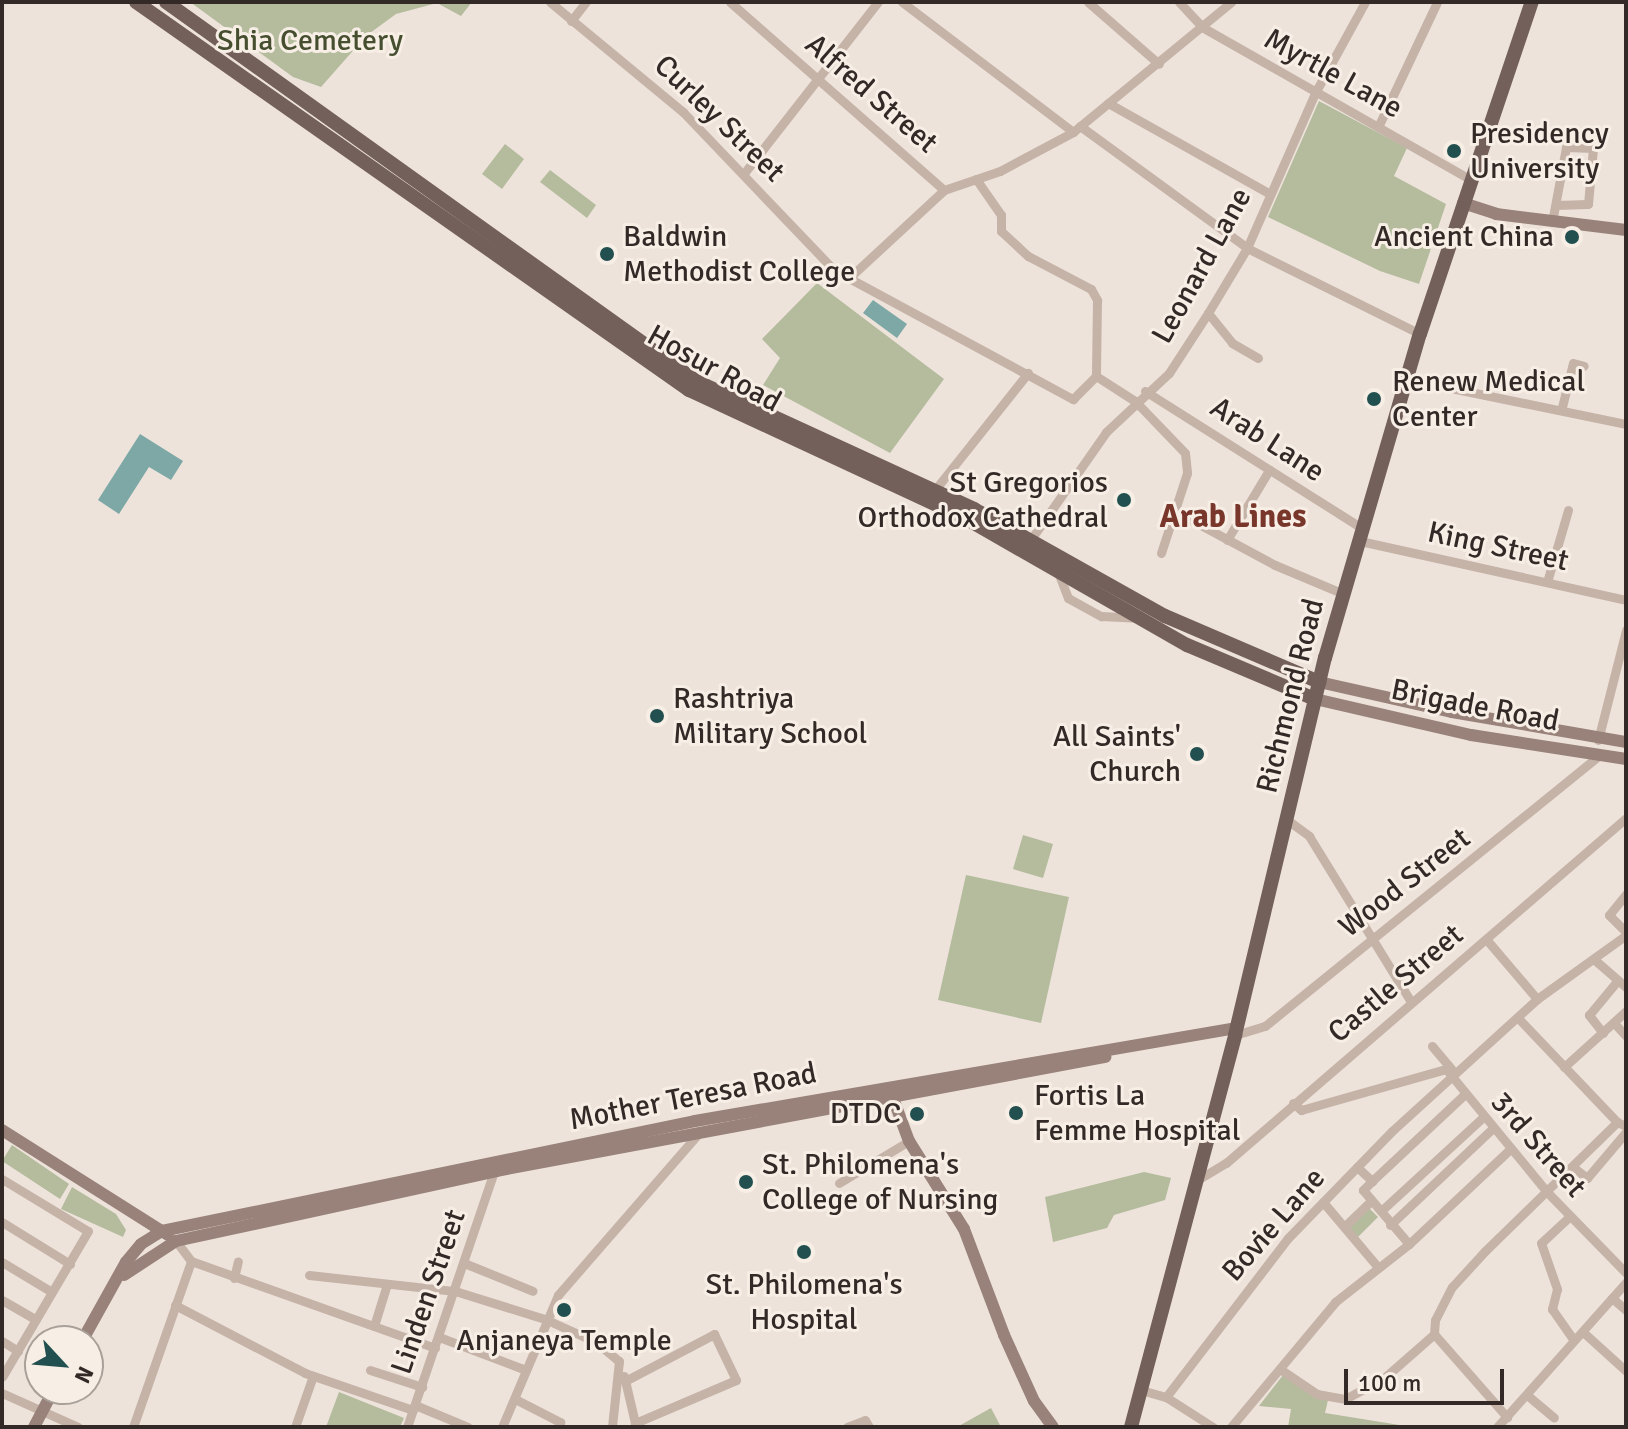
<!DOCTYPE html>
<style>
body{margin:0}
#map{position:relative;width:1628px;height:1429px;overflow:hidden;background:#eee3db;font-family:Signika,sans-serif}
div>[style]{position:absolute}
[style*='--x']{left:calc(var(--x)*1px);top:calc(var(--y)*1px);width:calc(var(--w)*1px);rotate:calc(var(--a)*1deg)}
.green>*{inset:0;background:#b4bc9d}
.water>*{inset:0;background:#7da8a6}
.street>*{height:9px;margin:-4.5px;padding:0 4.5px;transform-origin:4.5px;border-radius:4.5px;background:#c5b3a8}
.secondary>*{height:12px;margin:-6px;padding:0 6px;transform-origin:6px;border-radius:6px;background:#98827a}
.primary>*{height:14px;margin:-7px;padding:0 7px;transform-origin:7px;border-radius:7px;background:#73605a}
.dots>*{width:22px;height:22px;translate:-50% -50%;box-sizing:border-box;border:4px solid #f7eee6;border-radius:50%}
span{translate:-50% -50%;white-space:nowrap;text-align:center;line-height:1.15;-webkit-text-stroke:6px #f7eee6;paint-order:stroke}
.park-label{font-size:30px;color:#454e2e}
.street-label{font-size:30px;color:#332a27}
.poi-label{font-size:30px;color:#332a27}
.left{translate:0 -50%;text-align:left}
.right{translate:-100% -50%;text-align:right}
.neighbourhood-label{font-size:32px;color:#79362a;font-weight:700}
.frame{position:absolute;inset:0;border:4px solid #332a27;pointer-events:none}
.north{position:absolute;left:24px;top:1325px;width:80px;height:80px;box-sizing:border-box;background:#f7eee6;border:2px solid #a9a09a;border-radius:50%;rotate:116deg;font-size:22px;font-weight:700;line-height:32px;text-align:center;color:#332a27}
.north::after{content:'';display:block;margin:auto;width:28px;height:36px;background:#224f4f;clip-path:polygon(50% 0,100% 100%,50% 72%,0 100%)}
.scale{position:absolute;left:1344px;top:1369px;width:160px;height:36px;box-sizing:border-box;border:4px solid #332a27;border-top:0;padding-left:10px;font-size:24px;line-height:28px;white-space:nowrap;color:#332a27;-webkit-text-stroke:6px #f7eee6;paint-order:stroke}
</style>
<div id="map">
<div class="green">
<div style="clip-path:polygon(190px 2px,472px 2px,461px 16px,437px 3px,396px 14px,366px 36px,321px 87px,293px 77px)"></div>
<div style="clip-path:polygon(1319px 101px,1407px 148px,1394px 176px,1446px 204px,1419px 284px,1380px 271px,1268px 217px)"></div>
<div style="clip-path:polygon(505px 144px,524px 159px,502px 189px,482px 174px)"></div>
<div style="clip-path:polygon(550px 170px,596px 205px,587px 218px,540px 182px)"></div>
<div style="clip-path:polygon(817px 283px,944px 379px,890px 453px,763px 385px,780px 358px,762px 339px)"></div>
<div style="clip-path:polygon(1023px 835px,1053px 844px,1043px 878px,1013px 869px)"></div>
<div style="clip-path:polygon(966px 875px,1069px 897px,1041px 1023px,938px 1000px)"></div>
<div style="clip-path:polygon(12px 1145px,69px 1184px,60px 1199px,2px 1161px)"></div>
<div style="clip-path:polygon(1144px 1172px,1171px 1178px,1165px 1200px,1114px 1215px,1107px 1228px,1053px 1242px,1045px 1197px)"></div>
<div style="clip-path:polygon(72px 1187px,116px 1214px,126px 1230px,123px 1237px,61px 1209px)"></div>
<div style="clip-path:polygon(1366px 1205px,1378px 1217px,1357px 1238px,1345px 1226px)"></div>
<div style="clip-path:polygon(1287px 1370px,1328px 1400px,1325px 1413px,1412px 1427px,1288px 1427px,1291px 1409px,1259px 1406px)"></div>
<div style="clip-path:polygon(339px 1392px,404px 1418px,400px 1427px,326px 1427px)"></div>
<div style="clip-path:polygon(991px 1408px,1001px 1427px,957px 1427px)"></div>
</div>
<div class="water">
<div style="clip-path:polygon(873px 300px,907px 324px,897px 338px,863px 313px)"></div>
<div style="clip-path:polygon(140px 434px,183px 461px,171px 480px,149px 467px,119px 514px,98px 500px)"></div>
</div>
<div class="street">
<div style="--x:550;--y:2;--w:173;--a:39.6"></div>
<div style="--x:683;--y:112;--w:219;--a:46.3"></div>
<div style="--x:834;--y:270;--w:272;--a:28.4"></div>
<div style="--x:1073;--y:399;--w:33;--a:-45"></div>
<div style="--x:730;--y:2;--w:285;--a:41.3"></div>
<div style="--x:902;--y:2;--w:215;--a:37.2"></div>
<div style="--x:1088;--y:2;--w:94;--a:41.1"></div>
<div style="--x:1179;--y:2;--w:34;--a:47"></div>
<div style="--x:1202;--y:27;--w:309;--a:29.6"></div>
<div style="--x:571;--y:21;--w:24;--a:-52"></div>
<div style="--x:1108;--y:103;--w:186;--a:29.3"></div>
<div style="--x:1080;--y:126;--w:207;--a:36.1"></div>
<div style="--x:1247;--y:248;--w:193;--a:26.4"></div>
<div style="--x:1378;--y:127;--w:138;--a:-64.7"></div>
<div style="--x:745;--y:172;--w:216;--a:-52"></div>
<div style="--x:976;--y:179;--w:44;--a:55.2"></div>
<div style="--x:1001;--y:215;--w:16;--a:90"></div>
<div style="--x:1001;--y:231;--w:37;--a:43"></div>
<div style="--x:1028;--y:256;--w:71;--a:27.6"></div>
<div style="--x:1091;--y:289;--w:13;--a:61"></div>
<div style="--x:1097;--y:300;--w:76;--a:90.8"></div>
<div style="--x:1552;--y:222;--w:76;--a:-79.4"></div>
<div style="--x:1566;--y:147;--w:27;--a:2"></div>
<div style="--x:1593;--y:148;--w:56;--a:95.1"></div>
<div style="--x:1588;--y:204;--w:32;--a:178"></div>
<div style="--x:849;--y:278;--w:129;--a:-42.8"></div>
<div style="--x:944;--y:190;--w:59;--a:-18.7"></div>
<div style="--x:1000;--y:171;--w:83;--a:-28.1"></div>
<div style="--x:1073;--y:132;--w:205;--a:-39.4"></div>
<div style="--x:1208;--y:313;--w:38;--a:51"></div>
<div style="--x:1232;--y:343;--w:30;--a:30"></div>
<div style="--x:1096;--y:376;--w:46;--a:32.7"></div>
<div style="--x:1135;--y:401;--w:72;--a:46.1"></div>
<div style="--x:1185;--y:453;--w:20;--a:84"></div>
<div style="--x:1187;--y:473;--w:84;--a:108"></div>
<div style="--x:1407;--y:379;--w:224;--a:11.6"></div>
<div style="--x:1145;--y:391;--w:258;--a:32.3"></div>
<div style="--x:1562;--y:407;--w:45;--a:-76"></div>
<div style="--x:1573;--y:363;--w:11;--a:15"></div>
<div style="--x:934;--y:491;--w:151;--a:-51.5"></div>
<div style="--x:1171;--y:509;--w:118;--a:28.3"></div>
<div style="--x:1275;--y:565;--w:75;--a:22.8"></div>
<div style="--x:1227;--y:540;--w:82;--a:-59"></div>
<div style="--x:1360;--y:541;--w:272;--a:12.5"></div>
<div style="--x:1027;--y:545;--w:138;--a:-55"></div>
<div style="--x:1106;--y:432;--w:86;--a:-43.1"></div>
<div style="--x:1169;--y:373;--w:72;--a:-57"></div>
<div style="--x:1208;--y:313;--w:76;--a:-59"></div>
<div style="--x:1247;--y:248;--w:169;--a:-66.3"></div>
<div style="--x:1315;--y:93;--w:104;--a:-61.2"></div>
<div style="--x:1058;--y:572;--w:28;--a:69"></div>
<div style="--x:1068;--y:598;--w:38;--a:29"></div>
<div style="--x:1101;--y:616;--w:35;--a:3"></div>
<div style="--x:1547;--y:582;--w:75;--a:-73.7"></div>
<div style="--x:1598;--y:740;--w:114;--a:-75.7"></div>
<div style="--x:1286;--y:819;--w:29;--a:36"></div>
<div style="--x:1309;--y:836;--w:195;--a:58.4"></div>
<div style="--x:1626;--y:894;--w:27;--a:129"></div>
<div style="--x:1609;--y:915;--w:24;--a:45"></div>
<div style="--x:1486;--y:939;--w:79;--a:49.6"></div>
<div style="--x:1596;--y:961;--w:40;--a:41"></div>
<div style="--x:1519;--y:1019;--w:142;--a:46.4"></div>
<div style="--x:1614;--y:1023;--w:18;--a:47"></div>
<div style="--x:1603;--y:1033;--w:23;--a:-128"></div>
<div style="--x:1589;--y:1015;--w:45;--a:-50.4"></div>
<div style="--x:1235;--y:1035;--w:31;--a:-17"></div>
<div style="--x:1265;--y:1026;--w:429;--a:-39"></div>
<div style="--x:1432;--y:1046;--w:30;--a:50"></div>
<div style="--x:1564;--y:1067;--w:84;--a:-42.1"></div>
<div style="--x:1293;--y:1103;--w:11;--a:41"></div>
<div style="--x:1301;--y:1110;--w:151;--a:-15.8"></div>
<div style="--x:1446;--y:1069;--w:159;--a:50.6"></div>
<div style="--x:1547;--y:1192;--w:113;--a:45.7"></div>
<div style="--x:1357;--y:1167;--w:21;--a:43"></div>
<div style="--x:1372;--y:1181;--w:13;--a:135"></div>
<div style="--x:1363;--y:1190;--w:71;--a:49.6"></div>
<div style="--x:1573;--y:1167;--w:18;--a:38"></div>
<div style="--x:1587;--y:1178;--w:60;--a:-49.7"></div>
<div style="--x:2;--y:1179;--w:100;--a:31.2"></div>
<div style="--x:88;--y:1231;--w:169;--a:120.5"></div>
<div style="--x:1372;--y:1181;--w:126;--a:-43.1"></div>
<div style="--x:1194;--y:1182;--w:37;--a:-31"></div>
<div style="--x:1226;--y:1163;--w:528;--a:-40.78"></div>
<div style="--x:839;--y:1183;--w:82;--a:-31"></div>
<div style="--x:1323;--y:1202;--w:82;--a:49.9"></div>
<div style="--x:1381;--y:1211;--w:137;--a:-42.6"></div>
<div style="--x:1569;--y:1217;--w:38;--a:137"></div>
<div style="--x:1541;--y:1243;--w:49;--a:70.8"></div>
<div style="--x:1557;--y:1289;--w:21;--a:104"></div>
<div style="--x:1552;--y:1309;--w:37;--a:55"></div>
<div style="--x:2;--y:1222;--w:80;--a:31.7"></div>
<div style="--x:1390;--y:1225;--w:140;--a:-43.3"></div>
<div style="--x:1345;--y:1226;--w:37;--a:-44"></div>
<div style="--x:176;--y:1241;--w:25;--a:53"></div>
<div style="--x:191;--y:1261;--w:259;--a:19.6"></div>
<div style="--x:2;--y:1262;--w:58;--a:31"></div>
<div style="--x:464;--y:1263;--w:74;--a:22.1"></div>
<div style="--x:309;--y:1275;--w:147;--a:6.3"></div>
<div style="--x:455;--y:1291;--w:94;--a:17.3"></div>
<div style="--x:545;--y:1319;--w:56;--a:24.3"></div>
<div style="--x:596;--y:1342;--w:30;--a:40"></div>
<div style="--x:619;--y:1361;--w:66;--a:96.1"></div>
<div style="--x:234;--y:1278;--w:17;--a:-77"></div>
<div style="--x:1612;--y:1298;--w:18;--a:41"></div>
<div style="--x:2;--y:1300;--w:39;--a:30"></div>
<div style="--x:175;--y:1305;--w:147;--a:27.6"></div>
<div style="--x:305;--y:1373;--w:114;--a:18.9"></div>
<div style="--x:374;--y:1326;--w:44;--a:-72.8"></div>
<div style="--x:1583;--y:1332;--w:58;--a:42.2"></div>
<div style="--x:1434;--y:1334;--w:14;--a:-86"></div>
<div style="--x:1435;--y:1320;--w:37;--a:-63"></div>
<div style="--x:1452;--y:1287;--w:49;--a:-47.5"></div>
<div style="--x:1485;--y:1251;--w:185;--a:-44.3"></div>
<div style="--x:1617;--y:1122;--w:10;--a:24"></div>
<div style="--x:439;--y:1337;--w:93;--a:20.8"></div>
<div style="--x:2;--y:1341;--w:19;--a:32"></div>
<div style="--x:1280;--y:1369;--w:45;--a:34"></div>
<div style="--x:1317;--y:1394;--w:28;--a:10"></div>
<div style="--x:1345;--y:1399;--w:44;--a:-28.3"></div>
<div style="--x:1384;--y:1378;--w:67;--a:-41.3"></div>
<div style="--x:1434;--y:1334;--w:111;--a:48.7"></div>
<div style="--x:370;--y:1370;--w:55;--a:18.1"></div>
<div style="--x:624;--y:1376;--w:52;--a:76.8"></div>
<div style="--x:625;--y:1381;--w:101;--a:-27.8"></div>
<div style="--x:714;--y:1334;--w:51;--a:64.4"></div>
<div style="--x:736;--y:1380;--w:110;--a:156.9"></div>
<div style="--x:1141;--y:1390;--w:26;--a:16"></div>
<div style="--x:1166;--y:1397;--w:200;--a:-52.5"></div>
<div style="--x:1288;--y:1238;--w:149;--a:-45.8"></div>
<div style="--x:1392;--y:1131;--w:196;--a:-42.3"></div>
<div style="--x:1537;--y:999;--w:110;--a:-35.7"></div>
<div style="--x:2;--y:1393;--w:83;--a:24.1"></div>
<div style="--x:1527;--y:1395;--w:35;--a:40"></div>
<div style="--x:1166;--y:1397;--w:56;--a:32.6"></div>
<div style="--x:515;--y:1399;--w:51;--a:27.1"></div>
<div style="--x:560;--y:1422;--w:5;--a:112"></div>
<div style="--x:415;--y:1405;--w:57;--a:22.5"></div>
<div style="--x:133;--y:1427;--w:176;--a:-70.7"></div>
<div style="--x:295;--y:1427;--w:54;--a:-70.6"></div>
<div style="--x:407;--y:1427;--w:273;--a:-71.2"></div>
<div style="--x:502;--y:1427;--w:143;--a:-67"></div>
<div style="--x:558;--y:1295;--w:213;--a:-49"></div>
<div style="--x:847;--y:1427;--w:19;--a:-21"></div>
<div style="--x:865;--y:1420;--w:8;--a:60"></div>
<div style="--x:1231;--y:1427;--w:163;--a:-50.2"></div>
<div style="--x:1335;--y:1302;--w:94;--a:-38.1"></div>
<div style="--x:1409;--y:1244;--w:139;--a:-43.2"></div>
<div style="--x:1497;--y:1427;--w:194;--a:-48.3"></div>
</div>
<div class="secondary">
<div style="--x:1463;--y:203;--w:35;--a:18"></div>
<div style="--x:1496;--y:214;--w:131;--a:7"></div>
<div style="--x:1319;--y:682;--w:136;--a:12.7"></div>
<div style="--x:1452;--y:712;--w:177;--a:9.8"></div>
<div style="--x:1315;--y:699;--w:160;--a:13"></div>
<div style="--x:1471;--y:735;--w:157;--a:8.8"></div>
<div style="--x:890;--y:1090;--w:54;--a:69.6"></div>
<div style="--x:909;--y:1141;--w:104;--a:58"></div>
<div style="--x:964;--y:1229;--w:113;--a:69.3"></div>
<div style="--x:1004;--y:1335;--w:72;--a:65.6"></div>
<div style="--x:1034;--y:1401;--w:32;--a:54"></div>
<div style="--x:2;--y:1130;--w:196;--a:32.3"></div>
<div style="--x:124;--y:1275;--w:62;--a:-33.2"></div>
<div style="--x:176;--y:1241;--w:328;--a:-12.3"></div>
<div style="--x:496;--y:1171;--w:620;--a:-10.6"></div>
<div style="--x:82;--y:1341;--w:90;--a:-60.9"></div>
<div style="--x:126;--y:1262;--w:23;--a:-50"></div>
<div style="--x:141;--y:1244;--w:25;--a:-32"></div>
<div style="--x:162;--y:1231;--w:544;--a:-11.66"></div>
<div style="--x:695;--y:1121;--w:550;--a:-9.74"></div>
<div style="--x:34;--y:1427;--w:43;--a:-62.2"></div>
</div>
<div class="primary">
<div style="--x:136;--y:2;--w:676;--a:35.05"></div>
<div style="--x:689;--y:390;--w:304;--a:24.9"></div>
<div style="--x:965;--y:518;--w:256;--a:29.8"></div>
<div style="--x:1187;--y:645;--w:139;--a:22.9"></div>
<div style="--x:166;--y:2;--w:652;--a:35.57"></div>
<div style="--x:696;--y:381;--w:306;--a:24.7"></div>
<div style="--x:974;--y:509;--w:219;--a:29.3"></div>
<div style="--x:1165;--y:616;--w:168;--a:23.2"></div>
<div style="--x:1131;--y:1427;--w:406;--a:-75.1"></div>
<div style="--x:1235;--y:1035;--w:388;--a:-76.6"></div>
<div style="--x:1325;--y:658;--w:338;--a:-73.7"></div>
<div style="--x:1420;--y:334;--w:350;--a:-71.4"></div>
</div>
<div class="dots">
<div style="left:1454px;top:151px;background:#224f4f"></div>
<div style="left:1572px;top:237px;background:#224f4f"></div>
<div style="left:607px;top:254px;background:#224f4f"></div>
<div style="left:1374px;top:399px;background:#224f4f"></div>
<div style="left:1124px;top:500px;background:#224f4f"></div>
<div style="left:657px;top:716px;background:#224f4f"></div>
<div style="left:1197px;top:754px;background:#224f4f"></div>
<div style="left:1016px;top:1113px;background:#224f4f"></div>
<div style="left:917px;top:1114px;background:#224f4f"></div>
<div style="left:746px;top:1182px;background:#224f4f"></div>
<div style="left:804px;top:1252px;background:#224f4f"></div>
<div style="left:564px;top:1310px;background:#224f4f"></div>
</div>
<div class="park-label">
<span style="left:310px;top:41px">Shia Cemetery</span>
</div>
<div class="street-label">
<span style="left:1333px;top:74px;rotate:29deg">Myrtle Lane</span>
<span style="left:871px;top:94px;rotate:41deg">Alfred Street</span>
<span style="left:719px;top:119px;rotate:44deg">Curley Street</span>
<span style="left:1202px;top:266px;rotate:-61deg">Leonard Lane</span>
<span style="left:714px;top:369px;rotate:29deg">Hosur Road</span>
<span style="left:1267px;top:440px;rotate:33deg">Arab Lane</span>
<span style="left:1498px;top:547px;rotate:12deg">King Street</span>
<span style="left:1291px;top:696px;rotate:-76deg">Richmond Road</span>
<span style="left:1475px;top:706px;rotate:11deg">Brigade Road</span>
<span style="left:1405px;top:883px;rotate:-38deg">Wood Street</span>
<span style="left:1396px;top:984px;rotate:-40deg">Castle Street</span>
<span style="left:693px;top:1097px;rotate:-11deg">Mother Teresa Road</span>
<span style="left:1538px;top:1145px;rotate:49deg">3rd Street</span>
<span style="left:1274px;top:1225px;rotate:-49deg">Bovie Lane</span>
<span style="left:429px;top:1292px;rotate:-71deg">Linden Street</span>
</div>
<div class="poi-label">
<span class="left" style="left:1470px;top:151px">Presidency<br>University</span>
<span class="left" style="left:623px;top:254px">Baldwin<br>Methodist College</span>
<span class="right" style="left:1554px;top:237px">Ancient China</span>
<span class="left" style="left:1392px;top:399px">Renew Medical<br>Center</span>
<span class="right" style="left:1108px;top:500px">St Gregorios<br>Orthodox Cathedral</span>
<span class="left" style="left:673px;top:716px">Rashtriya<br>Military School</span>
<span class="right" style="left:1181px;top:754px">All Saints'<br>Church</span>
<span class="left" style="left:1034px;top:1113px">Fortis La<br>Femme Hospital</span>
<span class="right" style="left:901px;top:1114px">DTDC</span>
<span class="left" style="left:762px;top:1182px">St. Philomena's<br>College of Nursing</span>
<span style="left:804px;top:1302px">St. Philomena's<br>Hospital</span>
<span style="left:564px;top:1341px">Anjaneya Temple</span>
</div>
<div class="neighbourhood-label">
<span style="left:1233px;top:517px">Arab Lines</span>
</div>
<div class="frame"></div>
<div class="north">N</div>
<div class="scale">100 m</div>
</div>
